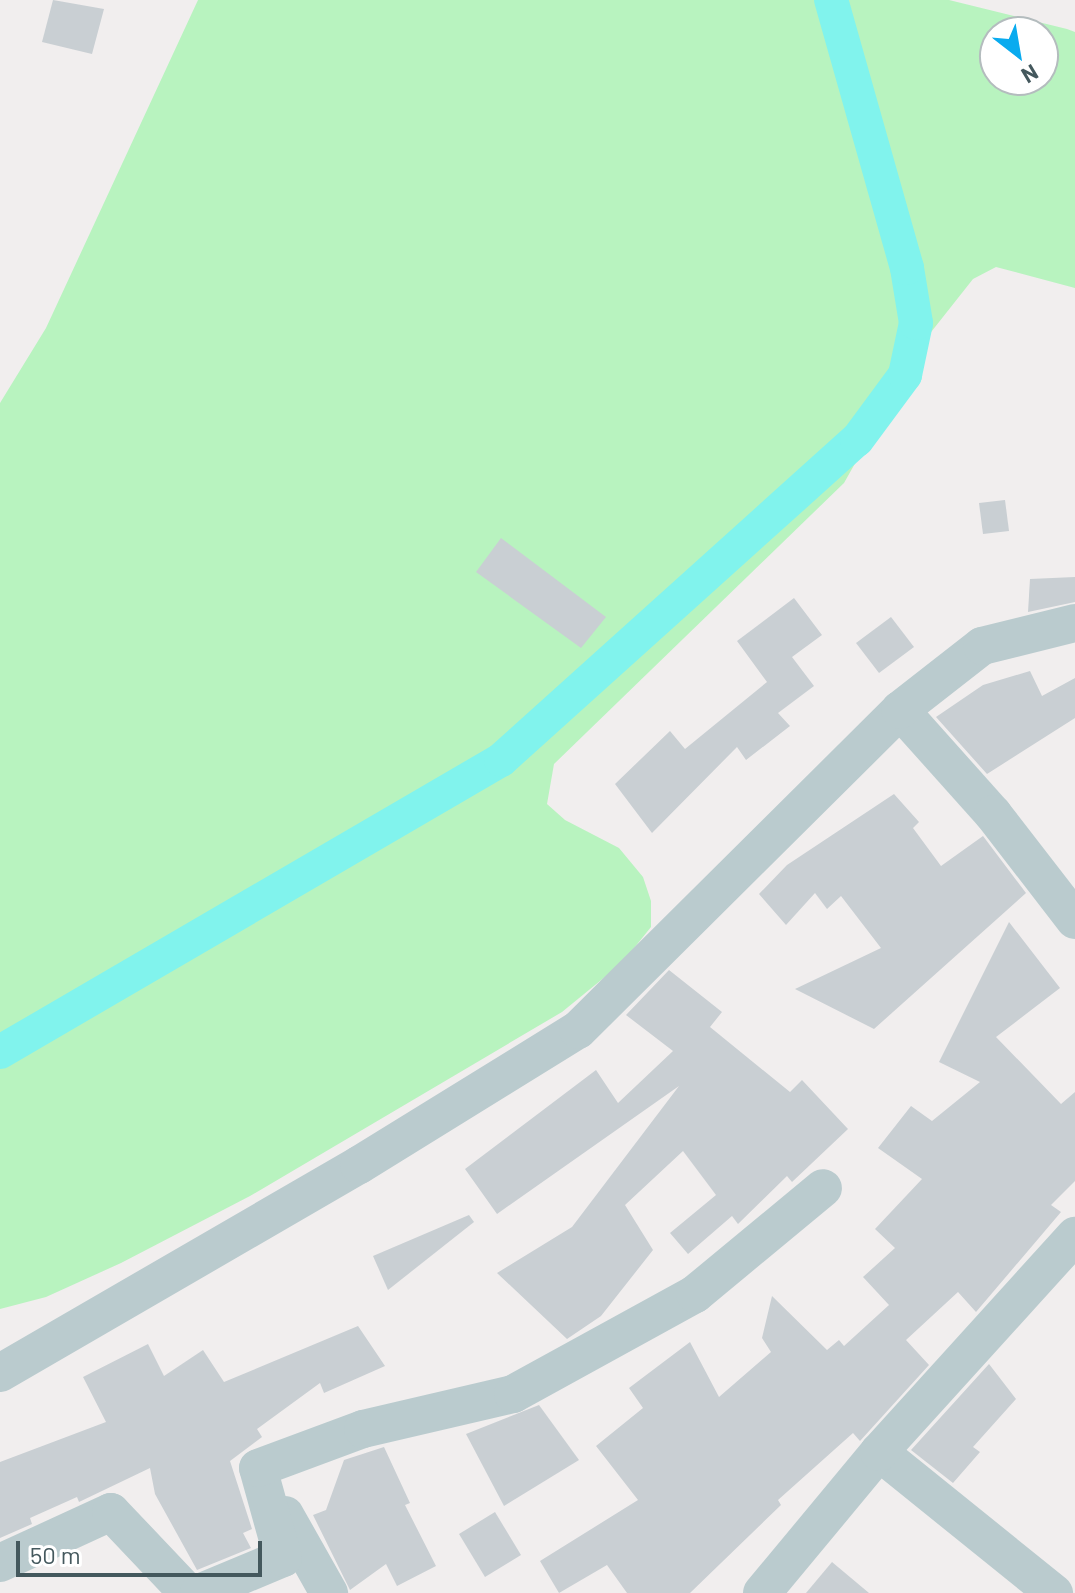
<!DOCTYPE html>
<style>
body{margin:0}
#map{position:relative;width:1075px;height:1593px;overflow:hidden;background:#f1eeee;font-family:Barlow,sans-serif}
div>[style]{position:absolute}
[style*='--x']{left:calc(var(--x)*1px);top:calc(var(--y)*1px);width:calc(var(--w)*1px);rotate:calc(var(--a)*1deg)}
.green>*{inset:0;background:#b8f3bf}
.canal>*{height:34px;margin:-17px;padding:0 17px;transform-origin:17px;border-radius:17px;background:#81f3ed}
.building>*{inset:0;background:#c9cfd3}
.minor>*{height:38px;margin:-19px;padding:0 19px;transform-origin:19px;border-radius:19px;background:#bacbce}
span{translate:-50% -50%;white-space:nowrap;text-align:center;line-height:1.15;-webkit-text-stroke:7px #fff;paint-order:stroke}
.north{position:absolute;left:979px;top:16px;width:80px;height:80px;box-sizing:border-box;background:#fff;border:2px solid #b4bcbe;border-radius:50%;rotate:149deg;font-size:22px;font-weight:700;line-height:32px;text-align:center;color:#44585d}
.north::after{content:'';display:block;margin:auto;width:28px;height:36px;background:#09abef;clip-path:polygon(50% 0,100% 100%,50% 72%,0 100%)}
.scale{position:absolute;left:16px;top:1541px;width:246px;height:36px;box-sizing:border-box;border:4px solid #44585d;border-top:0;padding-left:10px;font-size:24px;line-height:28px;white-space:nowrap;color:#44585d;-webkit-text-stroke:6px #fff;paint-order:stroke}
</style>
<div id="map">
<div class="green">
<div style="clip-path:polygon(evenodd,198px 0,949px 0,1067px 29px,1075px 32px,1075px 288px,996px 267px,973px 279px,924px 341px,844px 483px,554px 764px,547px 804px,565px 820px,619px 848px,643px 877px,651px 901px,651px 927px,622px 963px,562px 1012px,250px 1196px,121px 1263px,46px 1297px,0 1309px,0 403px,46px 328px,198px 0,995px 32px,1043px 32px,1043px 80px,995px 80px,995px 32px)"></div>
</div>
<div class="canal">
<div style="--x:0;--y:1052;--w:580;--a:-30.24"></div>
<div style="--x:501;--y:760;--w:479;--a:-42"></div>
<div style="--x:857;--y:440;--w:81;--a:-53.6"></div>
<div style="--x:905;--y:375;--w:53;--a:-78.1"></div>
<div style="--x:916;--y:323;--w:56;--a:-99.3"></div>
<div style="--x:907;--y:268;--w:279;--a:-105.8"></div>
</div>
<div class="building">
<div style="clip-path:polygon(53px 0,104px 9px,92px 54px,42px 42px)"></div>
<div style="clip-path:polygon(1005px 500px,1009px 531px,983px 534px,979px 503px)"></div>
<div style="clip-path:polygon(501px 538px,606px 617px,581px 648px,476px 572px)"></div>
<div style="clip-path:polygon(1075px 577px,1075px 602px,1028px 612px,1030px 579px)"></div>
<div style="clip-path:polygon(794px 598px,822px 635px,792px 657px,814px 686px,778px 713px,790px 726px,746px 760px,737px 747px,652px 833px,615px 784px,670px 731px,685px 749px,767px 682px,737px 641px)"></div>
<div style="clip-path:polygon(891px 617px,914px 647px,879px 673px,856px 643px)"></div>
<div style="clip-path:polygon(1030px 671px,1042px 696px,1075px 678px,1075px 718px,987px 774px,936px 717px,983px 685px)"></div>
<div style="clip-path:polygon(894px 794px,919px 822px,913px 828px,941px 866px,983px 836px,1026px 893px,874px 1029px,795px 989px,881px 948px,841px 896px,827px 909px,815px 893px,786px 925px,759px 894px,787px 865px)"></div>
<div style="clip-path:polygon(1009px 922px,1060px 988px,996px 1037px,1061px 1104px,1075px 1092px,1075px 1181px,1051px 1205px,1061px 1212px,976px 1312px,958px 1292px,906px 1340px,929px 1365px,860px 1441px,853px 1433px,778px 1500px,781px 1505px,690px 1593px,627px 1593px,607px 1565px,559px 1593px,540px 1561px,638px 1500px,596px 1446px,643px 1408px,629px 1388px,690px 1342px,719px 1397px,771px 1352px,762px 1338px,772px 1296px,827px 1350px,839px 1340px,844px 1346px,889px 1305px,863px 1277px,895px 1248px,875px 1229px,922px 1179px,878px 1148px,911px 1106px,932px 1121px,980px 1082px,939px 1062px)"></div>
<div style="clip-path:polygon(669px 970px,722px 1012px,710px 1027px,790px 1092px,802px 1080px,848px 1129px,792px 1182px,787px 1176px,738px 1224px,732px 1216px,688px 1254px,670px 1233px,716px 1195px,683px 1151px,625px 1205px,653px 1250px,601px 1316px,567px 1339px,497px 1273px,572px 1227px,679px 1086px,497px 1214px,465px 1169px,596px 1070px,618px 1103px,673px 1051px,626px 1015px)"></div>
<div style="clip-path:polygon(469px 1215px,474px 1222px,388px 1290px,373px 1256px)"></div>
<div style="clip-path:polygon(358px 1326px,385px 1366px,324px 1393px,320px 1383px,257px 1429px,262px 1437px,230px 1461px,252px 1529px,243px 1533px,251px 1548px,197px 1570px,155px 1494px,150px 1468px,79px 1502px,77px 1497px,30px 1518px,32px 1524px,0 1538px,0 1462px,106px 1422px,83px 1377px,148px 1344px,164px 1376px,203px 1350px,224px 1382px)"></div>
<div style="clip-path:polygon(989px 1364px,1016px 1399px,973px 1447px,980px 1452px,953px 1483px,911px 1450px)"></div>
<div style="clip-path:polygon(539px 1405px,579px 1460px,504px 1506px,466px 1434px)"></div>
<div style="clip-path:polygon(384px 1447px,410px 1503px,405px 1505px,436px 1566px,397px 1586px,386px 1564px,350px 1590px,313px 1515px,326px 1510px,344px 1460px)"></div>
<div style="clip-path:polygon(495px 1512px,521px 1555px,485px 1577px,459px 1534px)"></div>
<div style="clip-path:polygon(832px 1562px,869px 1593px,806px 1593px)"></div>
</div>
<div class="minor">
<div style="--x:900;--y:710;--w:140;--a:48.2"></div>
<div style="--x:993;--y:814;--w:134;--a:52.3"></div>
<div style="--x:0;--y:1373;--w:415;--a:-30.1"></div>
<div style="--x:359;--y:1165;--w:257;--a:-31.7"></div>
<div style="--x:578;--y:1030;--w:454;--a:-44.8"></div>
<div style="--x:900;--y:710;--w:104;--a:-38"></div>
<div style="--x:982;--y:646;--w:96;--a:-13.9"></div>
<div style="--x:879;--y:1452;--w:225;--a:38.9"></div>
<div style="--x:285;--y:1515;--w:90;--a:60.6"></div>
<div style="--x:0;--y:1563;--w:122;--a:-24.7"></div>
<div style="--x:111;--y:1512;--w:112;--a:46.5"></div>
<div style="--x:199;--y:1593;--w:91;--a:-22.6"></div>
<div style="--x:283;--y:1558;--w:93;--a:-105.5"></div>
<div style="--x:258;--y:1468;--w:112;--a:-20.4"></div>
<div style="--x:363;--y:1429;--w:154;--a:-13.1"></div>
<div style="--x:513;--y:1394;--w:208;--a:-28.8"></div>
<div style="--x:695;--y:1294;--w:166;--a:-39.6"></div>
<div style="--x:762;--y:1593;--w:183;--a:-50.3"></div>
<div style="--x:879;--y:1452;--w:292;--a:-47.8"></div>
</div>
<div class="north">N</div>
<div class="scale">50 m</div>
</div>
